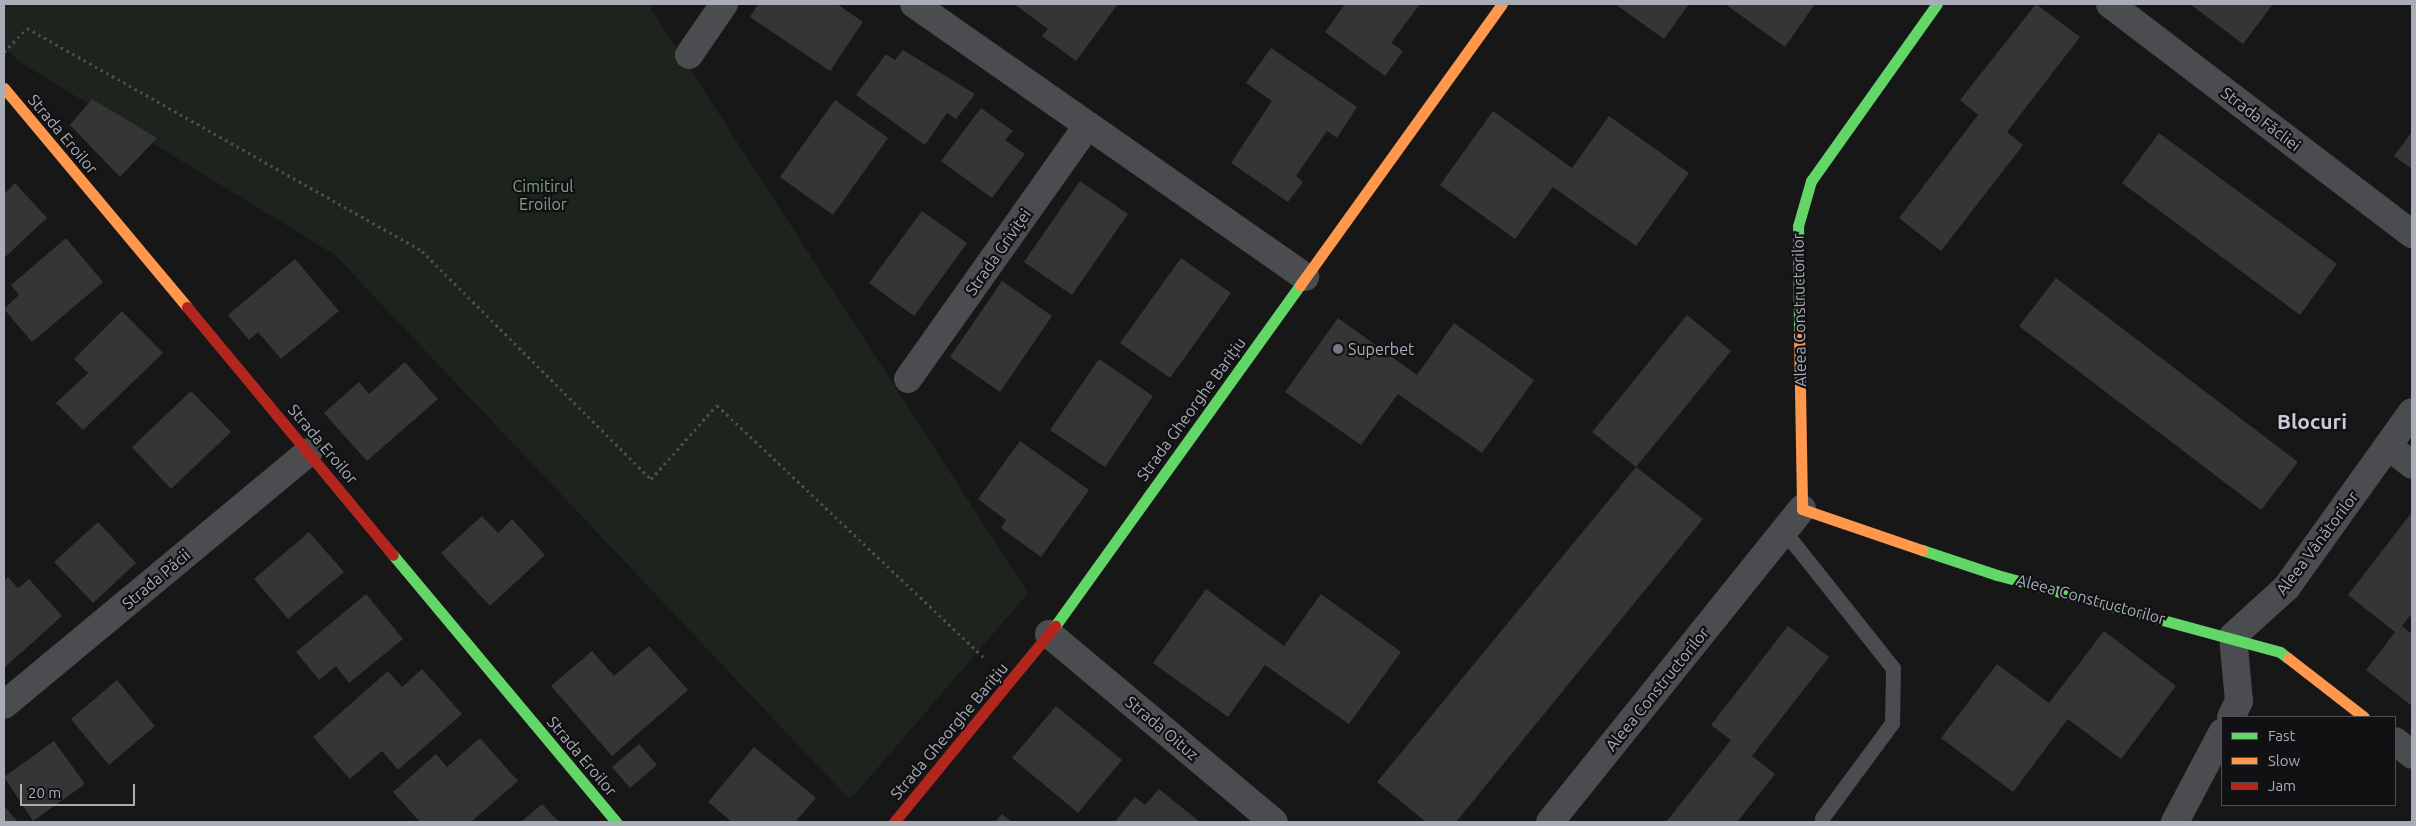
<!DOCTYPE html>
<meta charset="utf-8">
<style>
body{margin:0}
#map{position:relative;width:2416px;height:826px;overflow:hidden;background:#171717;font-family:Ubuntu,sans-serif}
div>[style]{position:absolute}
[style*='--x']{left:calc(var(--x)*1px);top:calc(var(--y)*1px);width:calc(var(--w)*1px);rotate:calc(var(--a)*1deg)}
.green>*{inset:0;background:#1d241e}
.building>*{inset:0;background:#353536}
.path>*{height:3px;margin-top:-1.5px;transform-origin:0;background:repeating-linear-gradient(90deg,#4d4e52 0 2.5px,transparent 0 6.5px)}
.lane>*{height:15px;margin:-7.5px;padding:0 7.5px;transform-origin:7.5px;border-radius:7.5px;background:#4b4c50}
.street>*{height:28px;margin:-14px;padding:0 14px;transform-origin:14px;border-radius:14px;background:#4b4c50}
.fast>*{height:11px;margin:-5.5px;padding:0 5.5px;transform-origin:5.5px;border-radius:5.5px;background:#63d668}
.slow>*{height:11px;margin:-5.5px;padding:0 5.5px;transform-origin:5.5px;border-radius:5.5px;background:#ff974d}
.jam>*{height:11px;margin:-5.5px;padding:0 5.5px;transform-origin:5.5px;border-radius:5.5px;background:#b3261e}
.dots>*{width:14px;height:14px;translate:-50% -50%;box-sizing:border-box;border:2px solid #111113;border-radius:50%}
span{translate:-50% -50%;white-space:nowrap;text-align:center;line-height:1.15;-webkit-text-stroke:4.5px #111113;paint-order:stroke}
.street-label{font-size:16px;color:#a8adb8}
.park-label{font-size:16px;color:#7fa381}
.poi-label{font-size:16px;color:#a8adb8}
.left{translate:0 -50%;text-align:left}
.district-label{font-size:21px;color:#c9ccd4;font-weight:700}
.frame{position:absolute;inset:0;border:5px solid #a8adb8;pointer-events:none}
.legend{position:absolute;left:2221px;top:716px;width:175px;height:90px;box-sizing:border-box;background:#111113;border:1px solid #4d4f55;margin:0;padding:6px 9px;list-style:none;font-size:15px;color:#a8adb8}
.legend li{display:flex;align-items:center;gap:10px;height:25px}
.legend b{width:25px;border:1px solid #4d4f55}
.scale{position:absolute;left:20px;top:784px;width:115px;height:22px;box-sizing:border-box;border:2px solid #a8adb8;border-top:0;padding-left:6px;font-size:15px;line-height:18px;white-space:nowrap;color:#a8adb8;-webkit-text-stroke:4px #111113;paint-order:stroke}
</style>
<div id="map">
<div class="green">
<div style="clip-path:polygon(4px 4px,648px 4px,1028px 593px,850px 800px,335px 255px,20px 62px,4px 48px)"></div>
</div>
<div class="building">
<div style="clip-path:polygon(758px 4px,837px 4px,863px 22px,830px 71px,750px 17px)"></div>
<div style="clip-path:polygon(1014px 4px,1118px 4px,1076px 61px,1042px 36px,1048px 29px)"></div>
<div style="clip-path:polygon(1345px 4px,1420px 4px,1391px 43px,1403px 51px,1385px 76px,1325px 32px)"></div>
<div style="clip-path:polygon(1615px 4px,1689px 4px,1664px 39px)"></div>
<div style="clip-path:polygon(1725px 4px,1815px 4px,1785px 47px)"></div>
<div style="clip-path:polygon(2036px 4px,2080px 37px,2007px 132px,2023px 145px,1941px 251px,1899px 218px,1978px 115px,1960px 100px)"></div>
<div style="clip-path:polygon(2190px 4px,2273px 4px,2243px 44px)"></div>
<div style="clip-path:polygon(1271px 48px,1357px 107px,1337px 138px,1327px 131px,1296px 176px,1303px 182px,1288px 202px,1231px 163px,1272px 101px,1246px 83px)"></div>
<div style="clip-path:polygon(903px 50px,975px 94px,956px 119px,947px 113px,925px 145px,856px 95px,886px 54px,895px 60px)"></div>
<div style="clip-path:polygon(92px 99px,157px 138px,120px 177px,70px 125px)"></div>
<div style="clip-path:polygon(835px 100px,888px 138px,833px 215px,780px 177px)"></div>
<div style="clip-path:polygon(981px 108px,1013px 131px,1005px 140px,1025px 154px,992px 198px,941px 161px)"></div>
<div style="clip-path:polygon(1493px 111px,1572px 168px,1609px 116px,1689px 173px,1636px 246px,1553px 187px,1515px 239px,1440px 185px)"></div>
<div style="clip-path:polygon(2412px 132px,2412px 169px,2394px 156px)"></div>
<div style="clip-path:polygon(2159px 133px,2337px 264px,2300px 315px,2122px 183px)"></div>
<div style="clip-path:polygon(1080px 181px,1128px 214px,1072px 295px,1024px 262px)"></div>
<div style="clip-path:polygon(15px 183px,47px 218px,4px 258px,4px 194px)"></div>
<div style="clip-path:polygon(922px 211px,967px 243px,914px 316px,869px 283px)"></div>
<div style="clip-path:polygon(66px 238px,103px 282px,32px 342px,4px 309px,19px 295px,11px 285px)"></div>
<div style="clip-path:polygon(1181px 258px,1231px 293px,1170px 378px,1120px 343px)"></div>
<div style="clip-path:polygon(295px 259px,339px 311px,281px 359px,258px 332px,249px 340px,228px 315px)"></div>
<div style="clip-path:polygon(2056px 278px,2298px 462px,2261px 510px,2019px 326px)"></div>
<div style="clip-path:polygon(1002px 281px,1052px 316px,1000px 392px,950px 357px)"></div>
<div style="clip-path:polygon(122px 311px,163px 353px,83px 430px,56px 403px,88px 373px,74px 359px)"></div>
<div style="clip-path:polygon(1687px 315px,1731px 351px,1636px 467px,1592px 432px)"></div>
<div style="clip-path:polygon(1338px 318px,1417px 375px,1454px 323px,1534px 380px,1482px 453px,1398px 394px,1361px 445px,1285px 392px)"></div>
<div style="clip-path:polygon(1099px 359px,1153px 396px,1105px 467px,1050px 430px)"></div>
<div style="clip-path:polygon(405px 362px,438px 399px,367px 461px,324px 413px,359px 382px,369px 394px)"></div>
<div style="clip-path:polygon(191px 391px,231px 432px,171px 489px,132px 447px)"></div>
<div style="clip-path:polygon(1020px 441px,1089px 490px,1041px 557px,1001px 528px,1006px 520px,978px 499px)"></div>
<div style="clip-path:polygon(1636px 467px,1703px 519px,1456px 822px,1426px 822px,1377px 782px)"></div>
<div style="clip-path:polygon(2412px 512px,2412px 613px,2402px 626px,2412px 634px,2412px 706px,2366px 670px,2395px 632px,2348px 595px)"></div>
<div style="clip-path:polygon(482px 516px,498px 533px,512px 519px,545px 555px,490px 606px,441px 553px)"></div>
<div style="clip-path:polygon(98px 522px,136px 563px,93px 603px,54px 562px)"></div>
<div style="clip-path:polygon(309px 532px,344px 572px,288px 619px,254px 579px)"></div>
<div style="clip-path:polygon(8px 577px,18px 588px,29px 579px,62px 616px,4px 668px,4px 581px)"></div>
<div style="clip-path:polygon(1206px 589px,1284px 646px,1321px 594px,1401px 652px,1349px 724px,1265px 665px,1228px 717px,1153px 663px)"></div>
<div style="clip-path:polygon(366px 594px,403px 639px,349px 683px,336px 666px,319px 680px,296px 652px)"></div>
<div style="clip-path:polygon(1788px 626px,1829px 657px,1752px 756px,1775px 774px,1737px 822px,1666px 822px,1731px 740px,1711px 725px)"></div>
<div style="clip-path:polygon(2104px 631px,2176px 686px,2121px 759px,2068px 719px,2013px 792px,1941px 738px,1997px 664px,2049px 703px)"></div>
<div style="clip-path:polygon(649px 646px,688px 690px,612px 756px,551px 686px,592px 651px,614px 676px)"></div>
<div style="clip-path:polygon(422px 669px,462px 714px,398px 770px,382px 751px,350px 779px,313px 737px,388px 671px,402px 687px)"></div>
<div style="clip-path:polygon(117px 680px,155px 726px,109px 765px,71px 719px)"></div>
<div style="clip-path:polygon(1056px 706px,1122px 760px,1078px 813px,1012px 758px)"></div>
<div style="clip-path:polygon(480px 738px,518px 781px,471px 822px,420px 822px,393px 792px,436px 754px,447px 767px)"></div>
<div style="clip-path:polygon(54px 741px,85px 784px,33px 821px,4px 777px)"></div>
<div style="clip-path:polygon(639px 744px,657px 765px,630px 788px,612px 767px)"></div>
<div style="clip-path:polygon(754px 747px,816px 798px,795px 822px,732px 822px,708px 802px)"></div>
<div style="clip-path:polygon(1159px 789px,1200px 822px,1115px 822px,1135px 797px,1145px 805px)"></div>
<div style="clip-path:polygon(542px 804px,559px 822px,521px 822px)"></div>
<div style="clip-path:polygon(4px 806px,18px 822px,4px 822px)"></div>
<div style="clip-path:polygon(1002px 814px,1012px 822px,995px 822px)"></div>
</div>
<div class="path">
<div style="--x:4;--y:52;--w:33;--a:-46"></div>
<div style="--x:27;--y:28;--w:454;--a:29.4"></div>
<div style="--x:422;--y:251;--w:323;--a:44.9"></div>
<div style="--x:651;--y:479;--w:99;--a:-48.3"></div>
<div style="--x:717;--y:405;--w:370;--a:43.4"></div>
</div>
<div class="lane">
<div style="--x:1784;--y:531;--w:175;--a:51.5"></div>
<div style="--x:1893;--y:668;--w:55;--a:91"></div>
<div style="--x:1892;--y:723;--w:118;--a:126.4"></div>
</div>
<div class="street">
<div style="--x:914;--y:4;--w:477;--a:34.9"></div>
<div style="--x:2110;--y:4;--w:380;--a:37.3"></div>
<div style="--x:689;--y:55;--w:62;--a:-55.5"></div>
<div style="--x:908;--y:379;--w:311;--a:-54.7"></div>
<div style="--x:2388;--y:446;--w:31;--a:38"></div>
<div style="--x:1049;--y:634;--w:293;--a:39.9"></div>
<div style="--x:4;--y:705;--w:396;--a:-39.7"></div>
<div style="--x:2231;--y:717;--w:18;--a:-63"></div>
<div style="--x:2239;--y:701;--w:65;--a:-95.3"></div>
<div style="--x:2233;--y:636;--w:72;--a:-42.2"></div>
<div style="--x:2286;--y:588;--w:216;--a:-54.4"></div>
<div style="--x:2395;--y:741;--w:22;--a:39"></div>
<div style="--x:1550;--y:822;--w:402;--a:-51.2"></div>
<div style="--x:2175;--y:822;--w:101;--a:-62.2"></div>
</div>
<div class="fast">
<div style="--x:1799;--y:331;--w:105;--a:-90.5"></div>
<div style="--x:1798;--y:226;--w:47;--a:-73.9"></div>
<div style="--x:1811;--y:181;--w:217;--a:-54.6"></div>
<div style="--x:1922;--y:550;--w:79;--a:18.4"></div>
<div style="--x:1997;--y:575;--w:293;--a:15.2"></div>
<div style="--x:2280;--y:652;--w:10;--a:37"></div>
<div style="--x:393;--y:555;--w:348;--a:50.1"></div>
<div style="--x:1055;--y:626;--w:420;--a:-54.3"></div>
</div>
<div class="slow">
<div style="--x:4;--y:88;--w:285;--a:50.1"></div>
<div style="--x:1300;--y:285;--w:346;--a:-54.3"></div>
<div style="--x:1799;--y:331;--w:178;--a:89"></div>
<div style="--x:1802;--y:509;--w:127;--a:18.9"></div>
<div style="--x:2288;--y:658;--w:96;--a:37.8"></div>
</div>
<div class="jam">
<div style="--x:187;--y:307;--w:322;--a:50.3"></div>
<div style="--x:894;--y:822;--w:254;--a:-50.6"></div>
</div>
<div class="dots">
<div style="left:1338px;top:349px;background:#757880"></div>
</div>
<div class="street-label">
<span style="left:2261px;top:119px;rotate:37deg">Strada Făcliei</span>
<span style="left:63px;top:134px;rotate:50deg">Strada Eroilor</span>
<span style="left:998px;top:252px;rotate:-55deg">Strada Griviței</span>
<span style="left:1799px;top:310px;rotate:-91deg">Aleea Constructorilor</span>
<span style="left:1191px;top:409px;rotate:-54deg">Strada Gheorghe Barițiu</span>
<span style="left:323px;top:444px;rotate:50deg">Strada Eroilor</span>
<span style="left:2317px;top:543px;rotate:-53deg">Aleea Vânătorilor</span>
<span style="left:156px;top:579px;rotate:-40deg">Strada Păcii</span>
<span style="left:2091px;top:599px;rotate:15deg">Aleea Constructorilor</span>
<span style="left:1657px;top:689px;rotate:-51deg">Aleea Constructorilor</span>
<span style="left:1162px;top:728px;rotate:40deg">Strada Oituz</span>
<span style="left:949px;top:731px;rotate:-50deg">Strada Gheorghe Barițiu</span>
<span style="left:582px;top:756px;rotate:50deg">Strada Eroilor</span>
</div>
<div class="park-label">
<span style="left:543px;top:195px">Cimitirul<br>Eroilor</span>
</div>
<div class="poi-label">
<span class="left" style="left:1348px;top:349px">Superbet</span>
</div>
<div class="district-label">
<span style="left:2312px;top:421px">Blocuri</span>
</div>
<div class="frame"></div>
<ul class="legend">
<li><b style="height:6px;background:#63d668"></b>Fast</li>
<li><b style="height:6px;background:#ff974d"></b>Slow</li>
<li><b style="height:6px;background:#b3261e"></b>Jam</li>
</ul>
<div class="scale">20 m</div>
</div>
